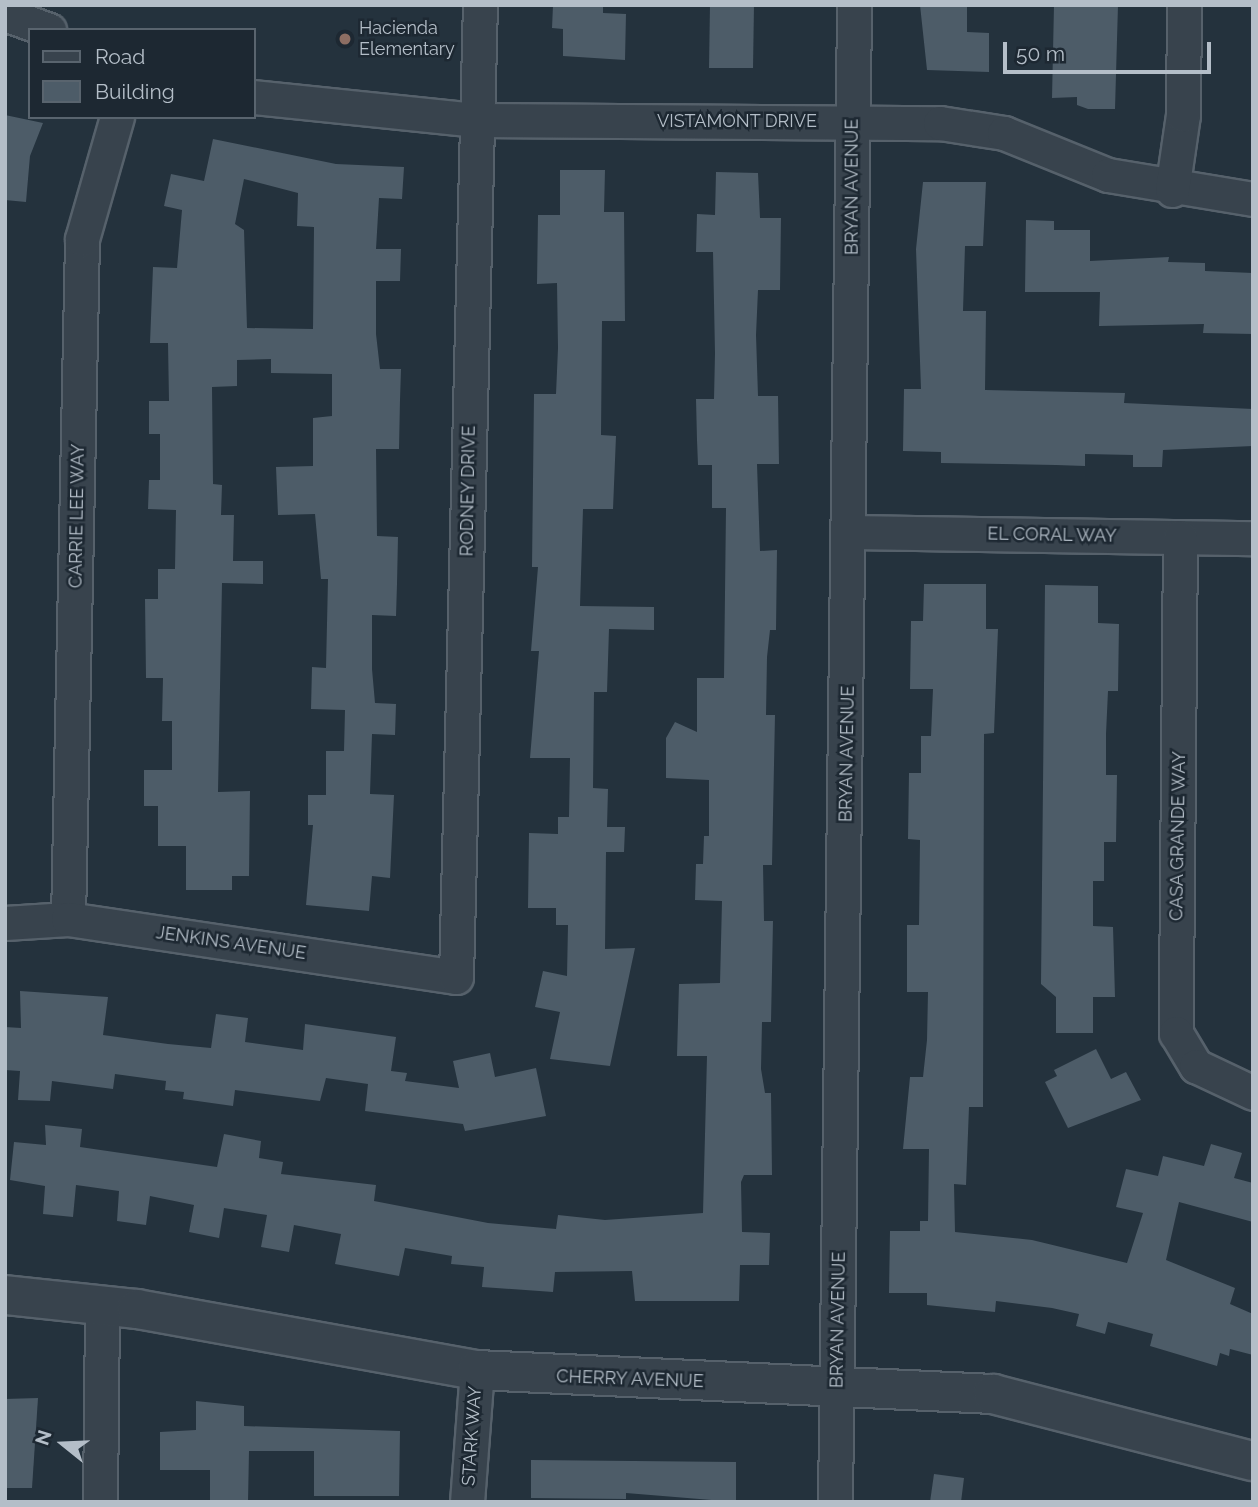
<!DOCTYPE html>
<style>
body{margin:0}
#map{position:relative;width:1258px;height:1507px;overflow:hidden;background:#24323d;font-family:Raleway,sans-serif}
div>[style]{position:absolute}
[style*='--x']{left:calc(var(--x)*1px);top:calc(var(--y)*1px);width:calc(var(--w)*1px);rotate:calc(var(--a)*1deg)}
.building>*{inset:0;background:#4d5c68}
.roads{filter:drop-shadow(2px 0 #56616b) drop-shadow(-2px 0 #56616b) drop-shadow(0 2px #56616b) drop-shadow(0 -2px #56616b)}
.minor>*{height:33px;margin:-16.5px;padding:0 16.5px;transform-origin:16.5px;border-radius:16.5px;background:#38434d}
.tertiary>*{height:38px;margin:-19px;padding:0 19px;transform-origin:19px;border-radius:19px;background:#38434d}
.dots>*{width:19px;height:19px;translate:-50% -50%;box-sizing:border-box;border:4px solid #1d2832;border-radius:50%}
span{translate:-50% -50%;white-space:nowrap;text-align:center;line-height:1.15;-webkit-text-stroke:5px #1d2832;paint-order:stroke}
.poi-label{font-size:18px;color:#b4bec8}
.left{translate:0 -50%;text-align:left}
.street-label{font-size:18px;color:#b4bec8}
.frame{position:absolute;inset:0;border:7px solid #b4bec8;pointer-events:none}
.legend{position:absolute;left:28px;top:28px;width:228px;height:91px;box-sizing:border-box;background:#1d2832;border:2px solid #59646e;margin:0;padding:9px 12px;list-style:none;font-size:21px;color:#b4bec8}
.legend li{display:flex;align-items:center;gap:14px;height:35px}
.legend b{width:35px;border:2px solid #59646e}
.north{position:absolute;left:28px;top:1409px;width:70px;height:70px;-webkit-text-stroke:5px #1d2832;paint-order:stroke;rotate:288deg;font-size:19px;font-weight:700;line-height:28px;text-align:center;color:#b4bec8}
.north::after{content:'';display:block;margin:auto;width:24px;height:32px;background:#b4bec8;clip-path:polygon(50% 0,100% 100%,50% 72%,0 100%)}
.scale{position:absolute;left:1003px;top:42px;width:208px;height:32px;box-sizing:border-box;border:4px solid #b4bec8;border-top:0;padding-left:9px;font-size:21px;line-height:24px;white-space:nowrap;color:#b4bec8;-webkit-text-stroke:5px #1d2832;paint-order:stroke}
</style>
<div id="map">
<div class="building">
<div style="clip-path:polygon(553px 5px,603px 5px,603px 13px,626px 14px,625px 60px,563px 56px,563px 29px,552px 28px)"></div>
<div style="clip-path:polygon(710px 5px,754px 5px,753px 68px,709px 68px)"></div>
<div style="clip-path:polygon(920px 5px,967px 5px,967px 32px,989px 33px,989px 72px,927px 70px)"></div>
<div style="clip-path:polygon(1054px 5px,1118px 5px,1115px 109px,1088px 109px,1077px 105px,1077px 97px,1052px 98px)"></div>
<div style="clip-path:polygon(5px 115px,43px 123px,30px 156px,26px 202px,5px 200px)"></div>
<div style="clip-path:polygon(evenodd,213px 139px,336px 164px,404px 167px,402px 199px,379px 198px,376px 249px,401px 249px,400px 281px,376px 281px,376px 334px,380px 369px,401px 369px,400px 400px,399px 449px,376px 449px,377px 536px,398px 537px,397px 584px,396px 616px,372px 615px,372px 669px,375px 703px,396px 704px,395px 735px,372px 734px,370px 794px,394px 795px,390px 878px,372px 876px,369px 911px,306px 905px,313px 825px,308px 825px,308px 795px,326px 795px,326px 751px,344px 751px,345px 710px,311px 709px,312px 667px,326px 668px,328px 579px,321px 579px,315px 514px,278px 515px,276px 467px,313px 466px,313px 418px,332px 416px,332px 374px,271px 373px,271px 359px,237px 360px,237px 386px,212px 387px,213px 484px,222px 485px,221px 515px,234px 515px,233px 561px,263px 561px,263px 584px,222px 583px,218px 792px,250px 791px,249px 876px,232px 876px,232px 890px,186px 890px,186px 846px,158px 846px,158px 806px,144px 806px,144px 770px,172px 770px,172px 721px,162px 721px,163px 678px,146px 678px,145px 599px,158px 599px,158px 569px,175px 569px,176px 510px,148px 509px,149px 480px,160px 480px,160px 434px,149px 434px,149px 401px,169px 401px,168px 343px,150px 343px,153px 267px,177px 268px,182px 210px,164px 206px,171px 174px,204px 181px,213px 139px,244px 179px,298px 193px,297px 226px,314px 227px,313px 329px,247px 328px,244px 230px,235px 224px,244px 179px)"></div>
<div style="clip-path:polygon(560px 170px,605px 170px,604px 212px,624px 212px,625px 321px,602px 321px,601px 435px,616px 436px,613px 509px,583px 509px,580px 606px,654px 607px,654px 630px,609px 629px,607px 692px,594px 692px,593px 788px,608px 789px,607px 827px,625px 827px,624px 852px,606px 852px,605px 949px,635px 948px,610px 1066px,550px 1059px,560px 1012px,535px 1007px,543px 971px,567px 976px,568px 925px,556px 925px,556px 908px,528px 908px,529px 833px,558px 834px,558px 817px,569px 817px,570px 758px,530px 758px,539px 651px,531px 651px,538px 567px,532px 567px,534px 394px,556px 394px,558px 348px,557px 283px,537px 284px,538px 215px,560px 215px)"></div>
<div style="clip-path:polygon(716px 172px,758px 173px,760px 218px,781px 218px,780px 290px,758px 290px,756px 335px,758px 396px,778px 396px,779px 464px,757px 464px,760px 551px,777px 550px,776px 630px,770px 630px,767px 657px,766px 715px,775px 715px,772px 865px,763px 865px,764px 921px,773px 921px,771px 1022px,762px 1022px,761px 1069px,765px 1093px,771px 1093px,772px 1175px,744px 1175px,741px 1182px,742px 1232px,770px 1233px,769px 1265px,740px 1265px,739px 1301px,635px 1301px,632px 1271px,555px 1272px,553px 1292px,482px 1287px,484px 1267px,451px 1264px,452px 1256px,405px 1248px,399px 1276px,335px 1264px,341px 1234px,294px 1225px,289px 1252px,261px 1247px,267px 1215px,224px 1208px,219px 1238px,189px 1232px,194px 1205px,150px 1196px,146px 1225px,117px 1221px,119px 1191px,76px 1185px,73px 1217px,43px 1214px,45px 1186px,10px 1180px,14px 1142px,46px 1145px,45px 1125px,82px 1129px,80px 1147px,217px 1167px,224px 1134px,261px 1141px,259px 1158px,283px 1162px,281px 1174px,376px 1185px,374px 1201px,488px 1223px,556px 1229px,558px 1215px,605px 1220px,703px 1213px,707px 1056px,677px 1056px,679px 984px,720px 983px,722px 901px,695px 900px,696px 864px,703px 864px,704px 836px,709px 836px,709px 780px,666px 778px,666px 738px,675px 722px,697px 732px,697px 678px,724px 678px,726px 508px,712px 508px,712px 465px,698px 465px,697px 440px,696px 399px,714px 399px,715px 353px,713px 252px,696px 252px,697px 214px,715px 215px)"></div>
<div style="clip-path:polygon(923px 182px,986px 182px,983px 246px,965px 246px,963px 311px,986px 311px,985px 390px,1125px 393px,1124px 403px,1253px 409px,1253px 446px,1163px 450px,1162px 467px,1133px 467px,1133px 455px,1085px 454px,1085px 466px,1056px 465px,941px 463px,941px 452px,903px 451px,904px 389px,921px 389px,916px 249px)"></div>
<div style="clip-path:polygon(1026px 220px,1054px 221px,1054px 230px,1090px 230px,1090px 261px,1169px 257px,1168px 262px,1205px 263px,1205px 271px,1253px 273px,1253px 334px,1203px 333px,1204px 324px,1099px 326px,1100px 292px,1025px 292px)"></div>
<div style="clip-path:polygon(924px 584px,986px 584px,986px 629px,998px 629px,994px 733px,984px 734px,983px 1107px,969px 1107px,966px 1185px,954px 1184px,955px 1232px,1032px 1240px,1127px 1263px,1143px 1213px,1116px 1207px,1126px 1169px,1158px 1176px,1163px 1156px,1204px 1166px,1211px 1144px,1242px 1153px,1234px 1178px,1253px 1183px,1253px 1222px,1179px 1202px,1166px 1260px,1235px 1288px,1230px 1304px,1253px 1314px,1253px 1355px,1230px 1349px,1229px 1356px,1220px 1353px,1217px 1366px,1150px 1346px,1153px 1334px,1108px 1322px,1105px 1334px,1076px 1326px,1079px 1314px,1052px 1308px,996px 1301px,995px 1312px,927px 1305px,927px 1293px,889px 1293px,890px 1231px,920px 1231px,920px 1221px,928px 1221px,929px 1149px,903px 1149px,910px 1077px,923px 1077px,927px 1040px,928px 992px,907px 992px,907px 925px,919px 925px,920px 840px,908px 839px,909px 773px,921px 773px,921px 736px,931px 736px,933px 689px,910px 689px,911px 621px,923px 621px)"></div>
<div style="clip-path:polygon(1045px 585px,1098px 586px,1098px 623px,1119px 624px,1118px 691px,1108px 691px,1106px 734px,1106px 775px,1117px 775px,1116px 842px,1104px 842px,1104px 881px,1093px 881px,1093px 926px,1113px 927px,1115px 997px,1093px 997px,1093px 1033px,1056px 1033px,1056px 997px,1041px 984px)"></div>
<div style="clip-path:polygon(20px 991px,108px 997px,103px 1035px,168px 1044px,211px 1048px,216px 1014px,248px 1018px,245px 1042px,303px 1050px,305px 1024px,396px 1037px,391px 1071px,407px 1073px,405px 1081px,459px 1088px,453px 1061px,490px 1053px,495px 1077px,536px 1068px,546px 1116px,465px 1131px,463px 1124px,365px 1111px,368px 1084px,326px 1078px,320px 1101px,235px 1090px,233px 1106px,183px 1099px,184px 1092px,165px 1090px,166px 1081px,115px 1074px,113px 1089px,52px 1081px,50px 1101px,18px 1100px,20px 1071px,5px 1070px,5px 1027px,21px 1028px)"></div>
<div style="clip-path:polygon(1096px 1049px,1111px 1079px,1126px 1072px,1141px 1100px,1068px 1128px,1045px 1082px,1057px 1076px,1054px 1070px)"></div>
<div style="clip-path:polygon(38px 1398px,32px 1488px,5px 1488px,5px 1399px)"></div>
<div style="clip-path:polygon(196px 1401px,244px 1406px,244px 1426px,400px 1431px,399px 1496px,314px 1496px,314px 1451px,249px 1451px,248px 1502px,210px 1502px,210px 1470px,160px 1470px,160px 1432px,196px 1430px)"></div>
<div style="clip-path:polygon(531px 1460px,736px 1462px,736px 1502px,626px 1493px,626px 1499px,531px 1498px)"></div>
<div style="clip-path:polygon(934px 1474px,964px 1478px,961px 1502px,930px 1502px)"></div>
</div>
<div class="roads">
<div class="minor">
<div style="--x:5;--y:14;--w:47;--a:20"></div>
<div style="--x:254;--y:97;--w:225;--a:5.9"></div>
<div style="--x:478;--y:120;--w:462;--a:0.4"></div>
<div style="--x:940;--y:123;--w:65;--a:8.9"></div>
<div style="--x:1004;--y:133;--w:112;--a:22"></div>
<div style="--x:1108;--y:175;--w:147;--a:9.4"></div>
<div style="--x:1172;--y:190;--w:76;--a:-81.7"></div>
<div style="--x:1183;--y:115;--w:110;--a:-89.5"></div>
<div style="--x:851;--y:532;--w:402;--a:0.9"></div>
<div style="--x:1180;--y:537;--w:496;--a:90.5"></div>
<div style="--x:1176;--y:1033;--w:39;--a:59"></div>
<div style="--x:1196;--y:1066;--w:63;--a:25.3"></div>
<div style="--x:68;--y:919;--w:680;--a:-88.82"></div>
<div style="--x:82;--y:239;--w:127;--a:-74"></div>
<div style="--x:5;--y:923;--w:63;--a:-3.6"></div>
<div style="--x:68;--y:919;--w:392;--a:8.5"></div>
<div style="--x:456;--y:977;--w:972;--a:-88.59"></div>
<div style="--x:100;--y:1502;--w:198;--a:-89.4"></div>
<div style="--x:467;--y:1502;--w:132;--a:-85.7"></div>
<div style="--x:835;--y:1502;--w:1497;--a:-89.27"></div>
</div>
<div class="tertiary">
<div style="--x:5;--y:1295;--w:133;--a:6.1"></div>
<div style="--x:137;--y:1309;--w:345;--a:10.2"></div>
<div style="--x:477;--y:1370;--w:517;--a:2.66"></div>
<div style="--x:993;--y:1394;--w:268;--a:14.5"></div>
</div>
</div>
<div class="dots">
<div style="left:345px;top:39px;background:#8d6e63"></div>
</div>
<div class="poi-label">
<span class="left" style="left:359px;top:39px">Hacienda<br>Elementary</span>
</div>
<div class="street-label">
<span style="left:737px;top:121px">VISTAMONT DRIVE</span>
<span style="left:852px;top:187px;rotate:-90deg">BRYAN AVENUE</span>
<span style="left:468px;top:491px;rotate:-89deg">RODNEY DRIVE</span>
<span style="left:77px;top:516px;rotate:-89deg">CARRIE LEE WAY</span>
<span style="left:1052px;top:535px;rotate:1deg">EL CORAL WAY</span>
<span style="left:847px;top:754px;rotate:-89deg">BRYAN AVENUE</span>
<span style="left:1178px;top:836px;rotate:-89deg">CASA GRANDE WAY</span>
<span style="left:231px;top:943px;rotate:8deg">JENKINS AVENUE</span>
<span style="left:838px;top:1320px;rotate:-89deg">BRYAN AVENUE</span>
<span style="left:630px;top:1379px;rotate:2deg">CHERRY AVENUE</span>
<span style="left:472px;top:1436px;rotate:-86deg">STARK WAY</span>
</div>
<div class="frame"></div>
<ul class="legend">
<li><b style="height:9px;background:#38434d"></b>Road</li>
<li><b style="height:19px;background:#4d5c68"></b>Building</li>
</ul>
<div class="north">N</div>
<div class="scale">50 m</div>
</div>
